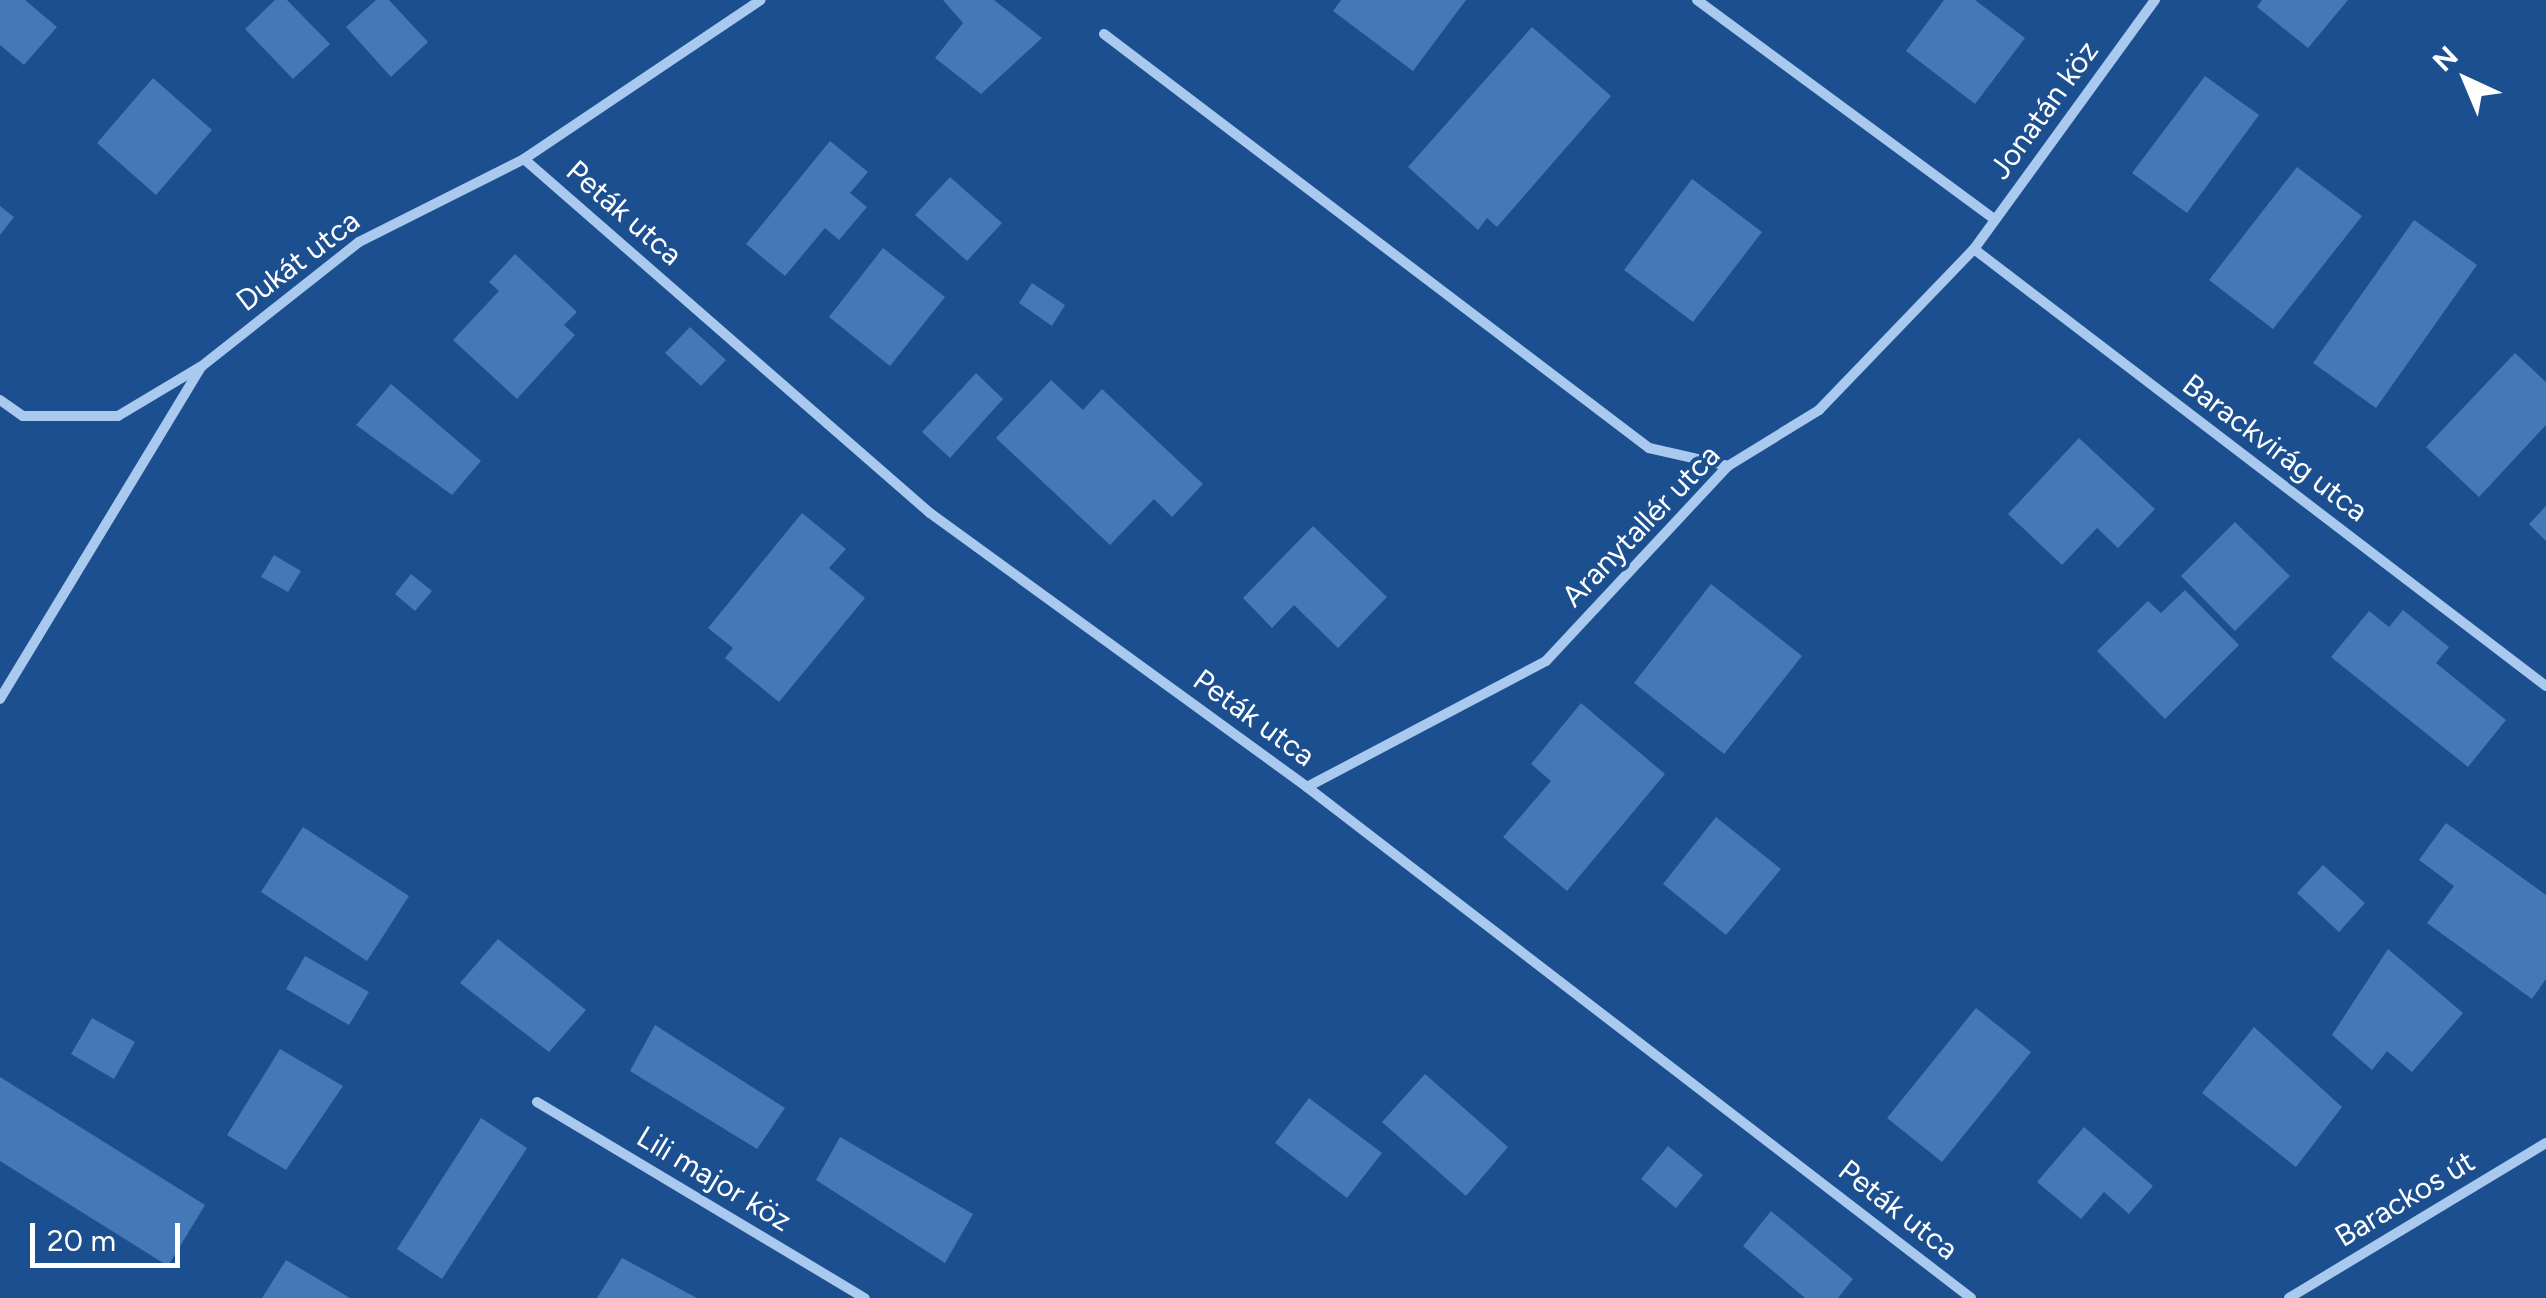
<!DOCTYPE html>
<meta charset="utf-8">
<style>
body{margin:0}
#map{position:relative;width:2546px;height:1298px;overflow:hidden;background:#1b4f8f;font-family:Figtree,sans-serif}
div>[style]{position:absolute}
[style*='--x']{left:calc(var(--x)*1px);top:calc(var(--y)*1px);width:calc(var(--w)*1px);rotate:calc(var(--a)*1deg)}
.building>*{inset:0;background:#4478b7}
.street>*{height:10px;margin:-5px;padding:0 5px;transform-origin:5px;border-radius:5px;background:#a9c9ee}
span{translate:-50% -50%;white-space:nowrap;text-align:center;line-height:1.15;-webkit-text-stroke:8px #1b4f8f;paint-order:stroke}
.street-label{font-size:30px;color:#fff}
.north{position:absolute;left:2416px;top:30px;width:100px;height:100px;-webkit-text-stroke:8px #1b4f8f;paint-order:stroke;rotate:316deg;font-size:28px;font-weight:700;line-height:40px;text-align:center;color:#fff}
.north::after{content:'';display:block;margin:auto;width:35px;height:45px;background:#fff;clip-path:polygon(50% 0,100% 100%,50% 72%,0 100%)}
.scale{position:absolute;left:30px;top:1223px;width:150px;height:45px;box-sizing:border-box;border:5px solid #fff;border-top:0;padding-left:12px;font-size:30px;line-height:35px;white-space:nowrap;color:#fff;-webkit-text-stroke:8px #1b4f8f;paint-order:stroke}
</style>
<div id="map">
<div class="building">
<div style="clip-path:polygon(0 0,25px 0,57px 27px,24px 65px,0 45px)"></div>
<div style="clip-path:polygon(275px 0,287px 0,330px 44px,293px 79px,245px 29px)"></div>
<div style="clip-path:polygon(376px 0,389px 0,428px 42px,391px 77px,346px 27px)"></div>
<div style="clip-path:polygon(943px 0,994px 0,1042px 38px,981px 94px,935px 58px,963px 23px)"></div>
<div style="clip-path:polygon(1341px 0,1466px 0,1413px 71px,1333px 11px)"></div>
<div style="clip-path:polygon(1944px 0,1975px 0,2025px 38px,1975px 104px,1906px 51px)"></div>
<div style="clip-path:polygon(2262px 0,2348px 0,2308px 48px,2257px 7px)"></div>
<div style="clip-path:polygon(1532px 27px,1611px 96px,1497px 227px,1487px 218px,1478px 230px,1408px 167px)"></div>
<div style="clip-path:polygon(2205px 76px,2259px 115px,2187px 213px,2132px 173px)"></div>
<div style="clip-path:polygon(153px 78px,212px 130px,156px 195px,97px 143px)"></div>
<div style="clip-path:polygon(830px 141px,868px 172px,850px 193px,867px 207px,839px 240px,825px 228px,785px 276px,746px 244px)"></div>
<div style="clip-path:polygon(2297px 167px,2362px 216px,2273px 329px,2209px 280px)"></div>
<div style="clip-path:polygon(950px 177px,1002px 223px,967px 261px,915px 215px)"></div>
<div style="clip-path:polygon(1692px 179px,1762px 232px,1693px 322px,1624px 270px)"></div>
<div style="clip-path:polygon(0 206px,14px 217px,0 235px)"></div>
<div style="clip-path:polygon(2414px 220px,2477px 265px,2376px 408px,2313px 363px)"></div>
<div style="clip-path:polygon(883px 248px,945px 297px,890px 366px,829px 317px)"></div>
<div style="clip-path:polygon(515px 254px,577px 312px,564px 325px,575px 335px,517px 399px,453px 340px,499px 291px,489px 282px)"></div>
<div style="clip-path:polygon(1032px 283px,1065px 305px,1052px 326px,1019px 303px)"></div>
<div style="clip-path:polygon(690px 327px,726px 360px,701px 386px,665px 353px)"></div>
<div style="clip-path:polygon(2515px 353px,2546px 382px,2546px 425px,2479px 497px,2426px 447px)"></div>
<div style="clip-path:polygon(976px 373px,1003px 399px,950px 458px,922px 432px)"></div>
<div style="clip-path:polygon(1051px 380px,1083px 410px,1102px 389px,1203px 484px,1172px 517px,1154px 499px,1110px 545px,996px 438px)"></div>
<div style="clip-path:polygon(391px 384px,481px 461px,452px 495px,356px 425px)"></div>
<div style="clip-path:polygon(2079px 438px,2155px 509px,2118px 548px,2097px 528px,2062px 565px,2008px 514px)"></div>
<div style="clip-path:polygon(2546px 506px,2546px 541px,2529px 524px)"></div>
<div style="clip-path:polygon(802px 513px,846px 549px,829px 568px,865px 598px,779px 702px,725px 658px,733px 648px,708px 628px)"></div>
<div style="clip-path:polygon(2235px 522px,2290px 576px,2235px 631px,2181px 576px)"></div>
<div style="clip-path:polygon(1313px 526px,1387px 597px,1338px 648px,1294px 605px,1272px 628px,1243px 598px)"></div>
<div style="clip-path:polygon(274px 555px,301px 571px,288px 592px,261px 577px)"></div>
<div style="clip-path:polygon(411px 574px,432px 591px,415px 611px,395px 594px)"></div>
<div style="clip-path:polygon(1711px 584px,1802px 656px,1724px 754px,1634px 683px)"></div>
<div style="clip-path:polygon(2185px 590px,2239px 645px,2165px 719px,2097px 651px,2148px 601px,2161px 613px)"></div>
<div style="clip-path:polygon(2403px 610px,2449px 647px,2436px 663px,2506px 720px,2468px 767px,2331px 657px,2369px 611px,2389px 627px)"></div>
<div style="clip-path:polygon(1581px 703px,1665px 774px,1567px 891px,1503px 837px,1551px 781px,1531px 764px)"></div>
<div style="clip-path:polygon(1716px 817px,1781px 869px,1726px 935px,1663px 884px)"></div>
<div style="clip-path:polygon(2446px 823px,2546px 895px,2546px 979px,2532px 999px,2427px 923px,2454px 886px,2419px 860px)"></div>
<div style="clip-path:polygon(303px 827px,409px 896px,367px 961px,261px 892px)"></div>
<div style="clip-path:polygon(2323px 865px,2365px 903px,2339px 932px,2297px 893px)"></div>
<div style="clip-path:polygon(498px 939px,586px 1010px,549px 1052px,460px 983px)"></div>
<div style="clip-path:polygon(2388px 949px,2463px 1013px,2412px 1072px,2387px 1051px,2372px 1070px,2332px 1035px)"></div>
<div style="clip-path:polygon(305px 956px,369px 992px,349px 1025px,286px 989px)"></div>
<div style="clip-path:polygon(1976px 1008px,2031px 1052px,1942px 1162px,1887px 1118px)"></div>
<div style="clip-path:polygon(92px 1018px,135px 1042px,114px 1079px,71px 1054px)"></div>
<div style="clip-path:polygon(655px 1025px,785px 1108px,757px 1149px,630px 1071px)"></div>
<div style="clip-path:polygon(2254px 1027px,2342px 1107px,2296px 1167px,2202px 1093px)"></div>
<div style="clip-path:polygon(280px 1049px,343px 1086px,286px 1170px,227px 1135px)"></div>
<div style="clip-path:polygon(1425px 1074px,1508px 1147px,1466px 1196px,1382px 1122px)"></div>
<div style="clip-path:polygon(0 1077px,205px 1205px,168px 1266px,0 1161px)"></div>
<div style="clip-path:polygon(1309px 1098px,1382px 1153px,1347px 1198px,1275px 1143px)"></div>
<div style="clip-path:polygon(481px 1118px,527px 1148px,442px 1279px,397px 1249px)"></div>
<div style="clip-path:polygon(2084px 1127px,2153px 1186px,2129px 1214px,2104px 1192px,2081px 1219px,2037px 1182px)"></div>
<div style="clip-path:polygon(840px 1137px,973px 1214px,945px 1263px,816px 1180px)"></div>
<div style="clip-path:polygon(1668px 1146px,1703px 1175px,1676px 1208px,1641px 1179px)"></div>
<div style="clip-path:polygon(1771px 1211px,1853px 1279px,1838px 1298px,1805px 1298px,1743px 1246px)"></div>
<div style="clip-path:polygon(622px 1258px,697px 1298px,597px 1298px)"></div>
<div style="clip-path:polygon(286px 1260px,350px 1298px,262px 1298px)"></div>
</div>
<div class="street">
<div style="--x:1697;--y:0;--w:370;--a:36.4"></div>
<div style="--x:1104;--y:34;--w:684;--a:37.22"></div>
<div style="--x:1649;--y:448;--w:81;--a:12.8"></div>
<div style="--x:524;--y:159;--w:539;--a:41.09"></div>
<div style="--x:930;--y:513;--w:466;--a:36"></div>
<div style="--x:1307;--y:787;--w:838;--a:37.58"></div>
<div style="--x:1974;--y:249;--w:720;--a:37.38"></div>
<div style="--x:0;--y:400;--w:28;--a:35"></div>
<div style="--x:23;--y:416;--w:95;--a:0"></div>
<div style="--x:118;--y:416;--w:96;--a:-30.9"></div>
<div style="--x:0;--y:699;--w:389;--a:-58.8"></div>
<div style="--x:202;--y:366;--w:200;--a:-38.3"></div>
<div style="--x:359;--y:242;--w:185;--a:-26.7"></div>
<div style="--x:524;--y:159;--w:285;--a:-33.9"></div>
<div style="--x:1307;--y:787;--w:270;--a:-27.8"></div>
<div style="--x:1546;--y:661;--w:267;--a:-47"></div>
<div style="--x:1728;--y:466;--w:107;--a:-31.6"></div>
<div style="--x:1819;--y:410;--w:223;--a:-46.1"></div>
<div style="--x:1974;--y:249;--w:308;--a:-54"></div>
<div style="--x:537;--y:1102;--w:382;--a:30.9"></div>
<div style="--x:2289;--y:1298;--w:300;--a:-31.1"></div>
</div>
<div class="street-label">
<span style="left:2044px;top:110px;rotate:-54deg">Jonatán köz</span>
<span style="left:624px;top:213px;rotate:41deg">Peták utca</span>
<span style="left:298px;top:261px;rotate:-37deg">Dukát utca</span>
<span style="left:2275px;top:448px;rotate:37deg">Barackvirág utca</span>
<span style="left:1641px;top:526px;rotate:-46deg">Aranytallér utca</span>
<span style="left:1254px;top:718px;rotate:36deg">Peták utca</span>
<span style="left:714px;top:1179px;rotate:31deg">Lili major köz</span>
<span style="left:2405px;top:1199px;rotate:-31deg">Barackos út</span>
<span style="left:1898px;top:1210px;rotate:38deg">Peták utca</span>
</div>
<div class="north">N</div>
<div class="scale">20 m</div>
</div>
